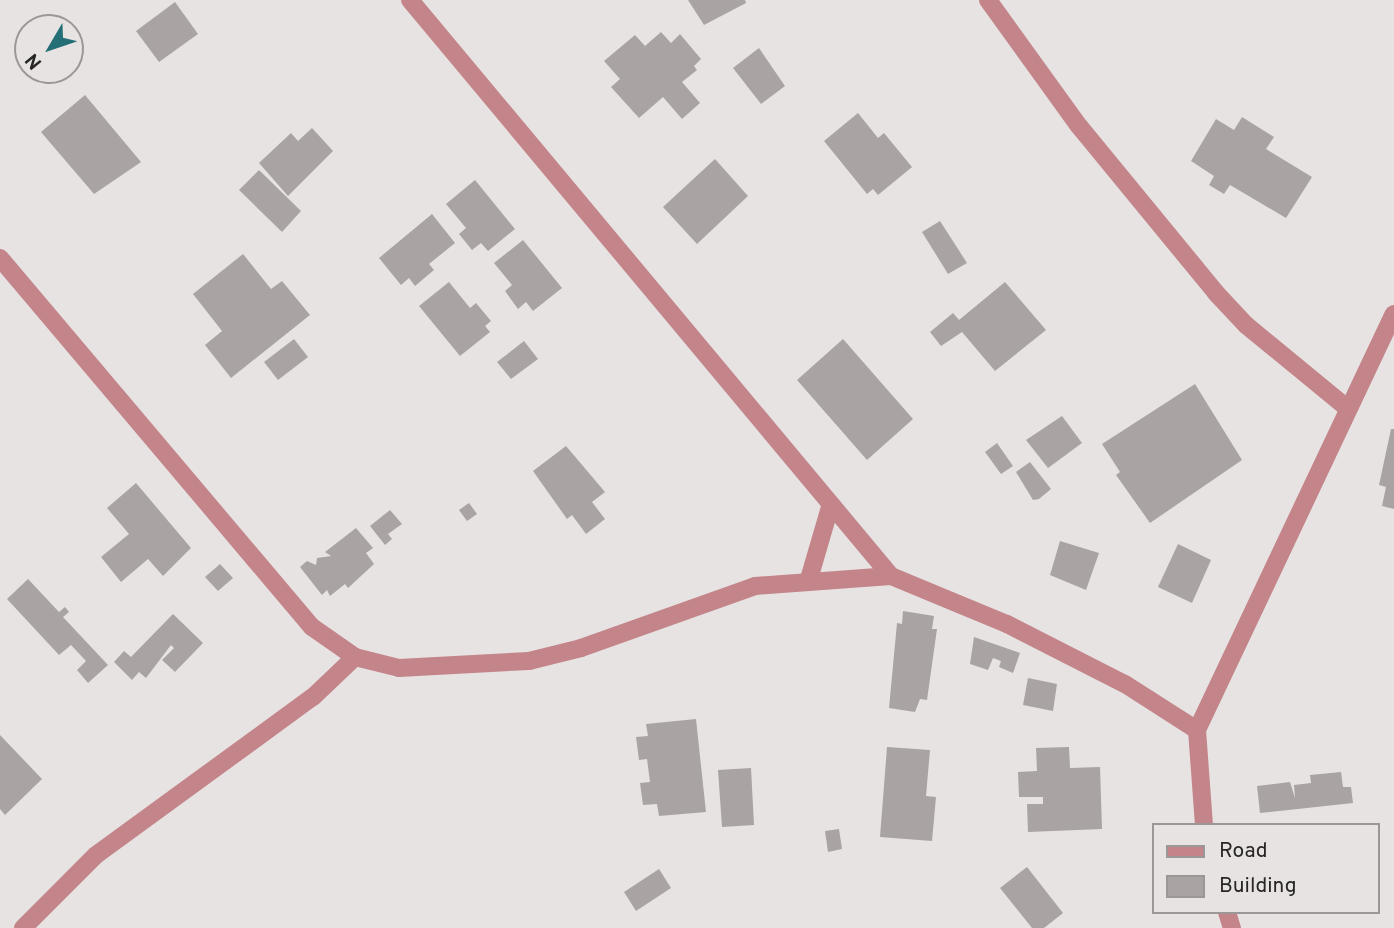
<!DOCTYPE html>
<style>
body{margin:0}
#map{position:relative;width:1394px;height:928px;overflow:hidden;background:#e8e3e3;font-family:Overpass,sans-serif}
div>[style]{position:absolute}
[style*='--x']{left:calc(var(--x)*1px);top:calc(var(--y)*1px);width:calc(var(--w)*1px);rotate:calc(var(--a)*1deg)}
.building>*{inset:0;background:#a9a3a4}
.street>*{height:18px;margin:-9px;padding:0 9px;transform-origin:9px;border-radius:9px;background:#c3858a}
span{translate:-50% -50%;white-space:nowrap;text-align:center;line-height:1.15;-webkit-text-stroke:7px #e8e3e3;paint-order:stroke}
.legend{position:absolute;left:1152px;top:823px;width:228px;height:91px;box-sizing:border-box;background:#e8e3e3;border:2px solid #9b9797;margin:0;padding:9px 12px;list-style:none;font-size:21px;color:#272525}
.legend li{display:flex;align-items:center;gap:14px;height:35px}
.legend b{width:35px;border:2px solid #9b9797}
.north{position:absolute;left:14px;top:14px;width:70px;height:70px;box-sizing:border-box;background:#e8e3e3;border:2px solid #9b9797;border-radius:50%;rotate:231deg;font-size:19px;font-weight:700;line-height:28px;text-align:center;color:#272525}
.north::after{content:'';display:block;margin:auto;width:24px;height:32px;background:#246e76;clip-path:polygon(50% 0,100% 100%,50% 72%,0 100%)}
</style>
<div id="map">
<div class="building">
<div style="clip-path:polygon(688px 0,745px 0,746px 3px,704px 25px)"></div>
<div style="clip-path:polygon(175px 2px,198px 34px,159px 62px,136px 31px)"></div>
<div style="clip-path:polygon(661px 32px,671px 43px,680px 34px,701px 59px,694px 66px,697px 70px,682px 82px,700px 103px,682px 119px,663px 97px,639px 118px,611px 87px,620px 79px,604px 61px,635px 35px,645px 46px)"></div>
<div style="clip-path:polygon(759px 48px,785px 86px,761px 104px,733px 68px)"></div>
<div style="clip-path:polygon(85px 95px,141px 162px,94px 194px,41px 132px)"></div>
<div style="clip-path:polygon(858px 113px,878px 138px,884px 133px,912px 167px,878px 195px,873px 189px,867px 194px,824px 141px)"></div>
<div style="clip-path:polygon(1242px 117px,1274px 137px,1266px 149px,1312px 177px,1286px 218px,1230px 185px,1224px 194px,1209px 185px,1214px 176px,1191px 161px,1216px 119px,1234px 130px)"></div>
<div style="clip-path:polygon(312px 128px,333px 151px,288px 196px,259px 163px,291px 133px,298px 141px)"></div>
<div style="clip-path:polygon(715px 159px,748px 196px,697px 244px,663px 207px)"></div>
<div style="clip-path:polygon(259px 170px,301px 211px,282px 232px,239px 190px)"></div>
<div style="clip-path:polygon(475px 180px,515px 229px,488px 251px,481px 243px,472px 250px,459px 234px,466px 228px,446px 204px)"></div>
<div style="clip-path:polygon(432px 214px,455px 243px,429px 264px,434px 270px,415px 286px,409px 278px,401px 285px,379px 258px)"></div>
<div style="clip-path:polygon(940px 221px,967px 263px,948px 274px,922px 232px)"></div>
<div style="clip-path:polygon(523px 240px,562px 288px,533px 311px,526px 302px,518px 309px,505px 291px,512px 285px,494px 263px)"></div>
<div style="clip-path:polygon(243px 254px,271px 289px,282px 281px,310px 315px,231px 378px,205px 345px,222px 331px,193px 294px)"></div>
<div style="clip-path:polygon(449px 282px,470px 308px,476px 303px,491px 321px,485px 326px,490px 332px,460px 356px,419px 306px)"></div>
<div style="clip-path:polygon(1005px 282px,1046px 330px,995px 371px,962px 332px,941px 346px,930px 332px,953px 313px,959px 320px)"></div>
<div style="clip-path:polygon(294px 339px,308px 357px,278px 380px,264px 362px)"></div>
<div style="clip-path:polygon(843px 339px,913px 419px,867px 460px,797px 380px)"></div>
<div style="clip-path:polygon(524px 341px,538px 359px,511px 379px,497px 362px)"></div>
<div style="clip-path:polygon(1195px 384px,1242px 460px,1150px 523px,1116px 475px,1120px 472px,1102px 444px)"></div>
<div style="clip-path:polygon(1062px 416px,1082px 443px,1048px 468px,1026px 440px)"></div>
<div style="clip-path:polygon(1391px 429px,1394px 429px,1394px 509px,1382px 506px,1386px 487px,1379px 485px)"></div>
<div style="clip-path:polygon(997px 443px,1013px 466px,1001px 474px,985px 452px)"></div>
<div style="clip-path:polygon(566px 446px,605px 492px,592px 502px,605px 519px,586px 534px,572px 515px,567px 519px,533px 471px)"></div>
<div style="clip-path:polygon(1030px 462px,1051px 489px,1039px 499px,1033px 500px,1016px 472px)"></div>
<div style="clip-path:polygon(136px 483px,191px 548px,163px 576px,148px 559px,121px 582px,101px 557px,129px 534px,107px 508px)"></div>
<div style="clip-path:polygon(469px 503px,477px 514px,467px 521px,459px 510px)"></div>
<div style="clip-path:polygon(390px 510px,402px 524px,388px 534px,392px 539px,385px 545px,370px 526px)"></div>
<div style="clip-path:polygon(356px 528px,373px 548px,366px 553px,374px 564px,348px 588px,345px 584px,330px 596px,327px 590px,322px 595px,300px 567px,307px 561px,316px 565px,317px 558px,331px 556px,325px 552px)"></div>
<div style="clip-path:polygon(1060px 541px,1099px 553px,1086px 590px,1050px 575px)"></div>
<div style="clip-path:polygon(1178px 544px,1211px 560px,1192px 603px,1158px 587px)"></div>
<div style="clip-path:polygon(220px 564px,233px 578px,218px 591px,205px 577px)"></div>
<div style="clip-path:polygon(28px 579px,59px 612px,65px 607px,69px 612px,63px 617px,108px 665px,88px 683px,77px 670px,86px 661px,71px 645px,59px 655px,7px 599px)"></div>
<div style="clip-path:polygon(903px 611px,934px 616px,932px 629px,937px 629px,927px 700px,920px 699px,915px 712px,889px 708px,897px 623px,902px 624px)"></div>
<div style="clip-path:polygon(173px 614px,203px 643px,175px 672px,162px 660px,174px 648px,171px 645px,146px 678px,139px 672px,132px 680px,114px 662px,124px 651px,131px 657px)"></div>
<div style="clip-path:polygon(974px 637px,1020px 653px,1013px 673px,999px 667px,1001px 661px,993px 658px,988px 670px,970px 664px)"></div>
<div style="clip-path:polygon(1028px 678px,1057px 684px,1053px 711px,1023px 705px)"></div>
<div style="clip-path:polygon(696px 719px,706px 812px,659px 816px,657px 804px,643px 805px,640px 783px,650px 782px,647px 759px,639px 760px,636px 737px,648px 736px,646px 724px)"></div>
<div style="clip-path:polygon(0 735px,42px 779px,5px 815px,0 809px)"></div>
<div style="clip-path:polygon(887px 747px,930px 750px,926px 796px,936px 797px,932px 841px,880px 837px)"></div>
<div style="clip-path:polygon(1069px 747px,1070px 768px,1100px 767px,1102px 829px,1028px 832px,1027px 804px,1043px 804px,1043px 797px,1019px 797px,1018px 772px,1037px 771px,1036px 748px)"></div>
<div style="clip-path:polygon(751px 768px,754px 825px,722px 827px,718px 770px)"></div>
<div style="clip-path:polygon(1341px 772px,1343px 787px,1351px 787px,1353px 803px,1260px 813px,1257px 786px,1290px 782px,1295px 798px,1294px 785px,1311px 783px,1310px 775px)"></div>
<div style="clip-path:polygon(839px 829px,842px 849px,828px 852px,825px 831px)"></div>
<div style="clip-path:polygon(1027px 867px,1063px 913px,1044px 928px,1032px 928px,1000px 888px)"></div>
<div style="clip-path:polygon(659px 869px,671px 888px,636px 911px,624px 892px)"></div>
</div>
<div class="street">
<div style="--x:410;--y:0;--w:750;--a:50.14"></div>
<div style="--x:988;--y:0;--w:155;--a:54.2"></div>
<div style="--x:1079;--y:126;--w:216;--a:50.6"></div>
<div style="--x:1216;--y:293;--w:44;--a:46.8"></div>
<div style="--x:1246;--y:325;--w:131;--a:39.4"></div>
<div style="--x:0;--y:258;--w:483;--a:49.8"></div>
<div style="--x:312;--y:627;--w:52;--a:34.9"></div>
<div style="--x:355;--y:657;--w:45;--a:14"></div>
<div style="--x:399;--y:668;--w:130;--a:-3.1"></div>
<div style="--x:529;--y:661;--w:54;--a:-14"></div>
<div style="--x:581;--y:648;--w:185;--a:-19.6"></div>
<div style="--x:755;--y:586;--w:136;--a:-4.2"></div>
<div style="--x:891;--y:576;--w:126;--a:22.5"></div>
<div style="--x:1007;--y:624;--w:132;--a:27"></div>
<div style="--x:1125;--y:684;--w:85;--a:32.6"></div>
<div style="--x:1197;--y:730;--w:95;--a:85.8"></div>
<div style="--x:809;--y:579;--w:78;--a:-73.7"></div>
<div style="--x:1197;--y:730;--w:460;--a:-64.7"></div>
<div style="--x:1227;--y:912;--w:17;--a:73"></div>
<div style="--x:23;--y:928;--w:103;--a:-45"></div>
<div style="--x:96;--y:855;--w:268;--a:-36.1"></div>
<div style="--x:313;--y:697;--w:58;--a:-43.6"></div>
</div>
<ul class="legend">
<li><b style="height:9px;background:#c3858a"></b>Road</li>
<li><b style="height:19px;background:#a9a3a4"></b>Building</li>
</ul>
<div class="north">N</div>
</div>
